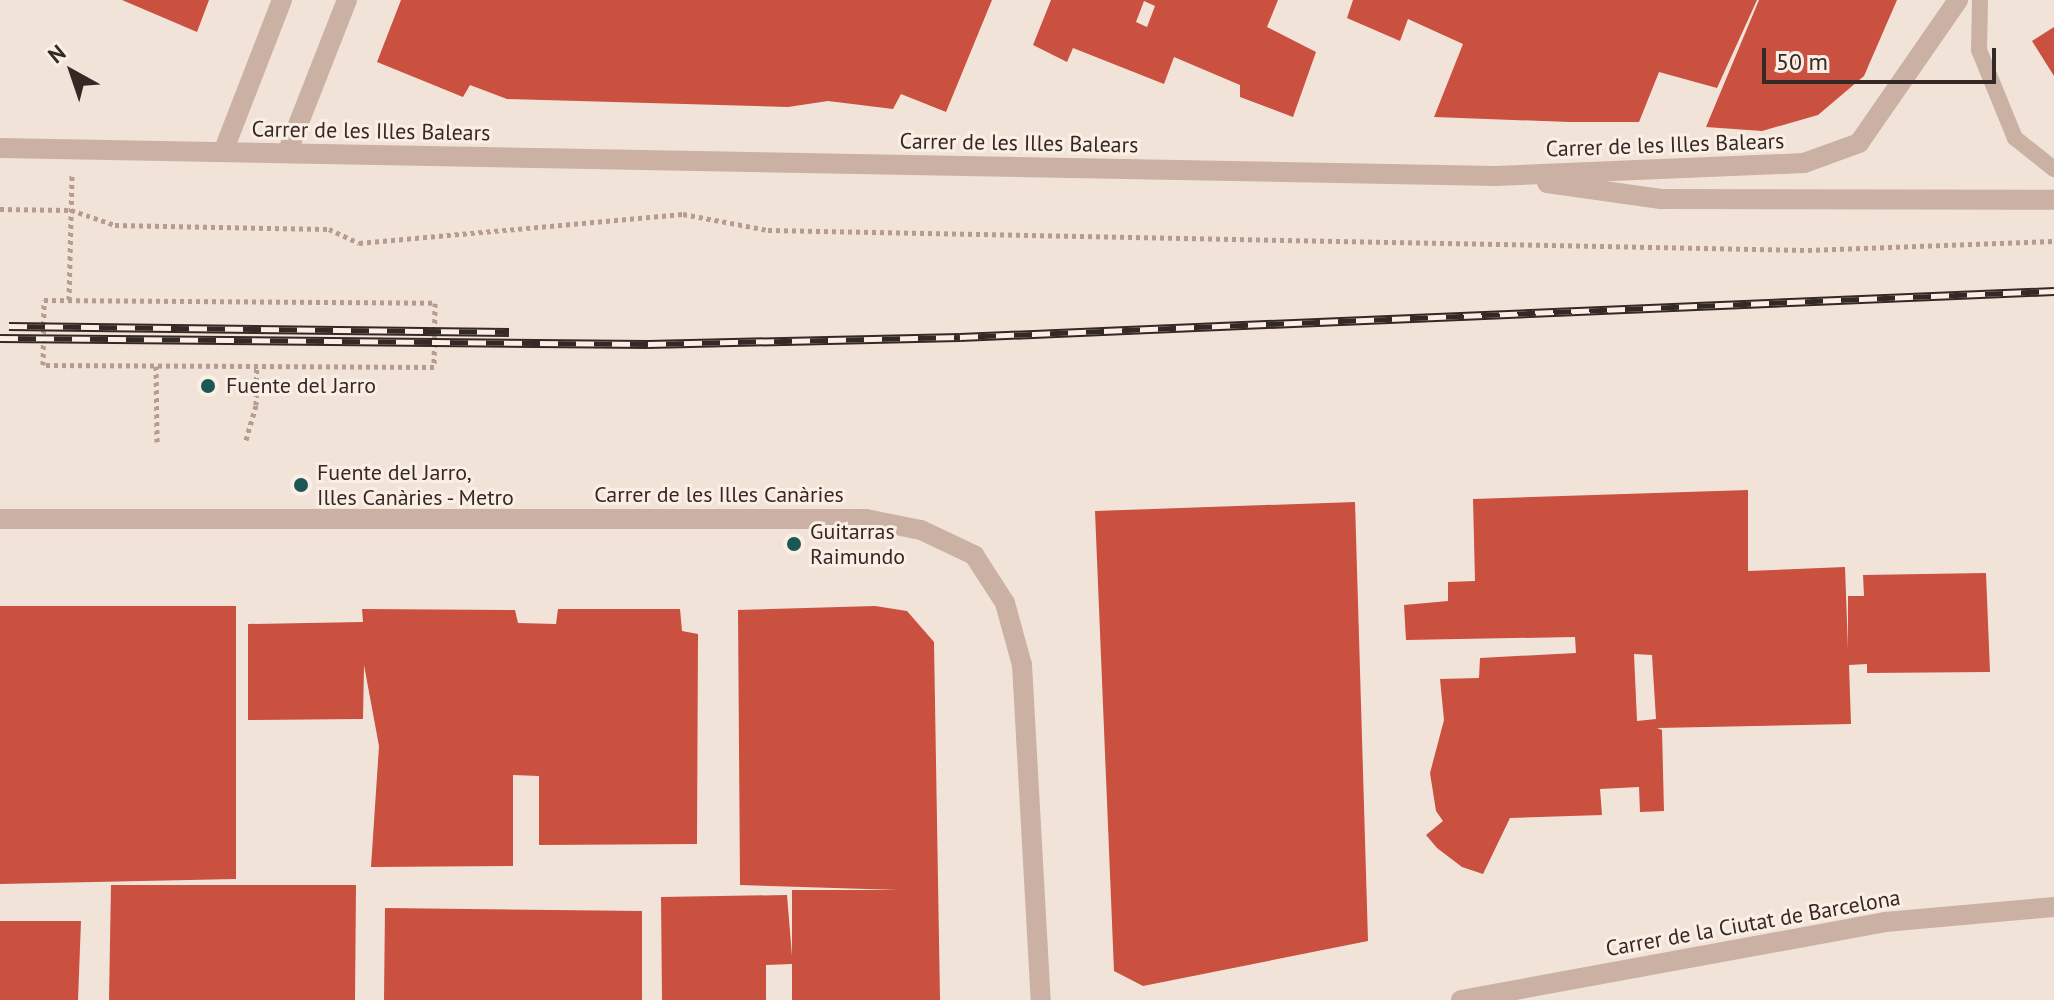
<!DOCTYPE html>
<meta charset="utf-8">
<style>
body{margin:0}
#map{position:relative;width:2054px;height:1000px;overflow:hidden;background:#f2e3d9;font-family:"PT Sans",sans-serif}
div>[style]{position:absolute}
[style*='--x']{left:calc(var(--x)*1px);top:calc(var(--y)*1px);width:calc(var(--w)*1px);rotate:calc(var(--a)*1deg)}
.building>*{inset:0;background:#ca503f}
.path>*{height:5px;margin-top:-2.5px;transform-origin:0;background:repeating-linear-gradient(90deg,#b69b8f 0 4px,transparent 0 8px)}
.lane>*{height:16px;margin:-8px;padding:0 8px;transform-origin:8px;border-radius:8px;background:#cab1a4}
.street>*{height:20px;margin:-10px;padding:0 10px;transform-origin:10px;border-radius:10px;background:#cab1a4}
.rail>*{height:9px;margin-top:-4.5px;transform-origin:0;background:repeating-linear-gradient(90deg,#faeee5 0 18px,#352926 0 36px);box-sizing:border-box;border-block:2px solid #352926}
.dots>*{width:22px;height:22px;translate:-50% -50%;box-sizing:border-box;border:4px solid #faeee5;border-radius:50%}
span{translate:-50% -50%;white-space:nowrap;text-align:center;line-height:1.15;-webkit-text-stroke:6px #faeee5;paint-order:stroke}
.street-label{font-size:22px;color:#352926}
.poi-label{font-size:22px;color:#352926}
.left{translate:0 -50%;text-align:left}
.north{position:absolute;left:32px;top:32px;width:80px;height:80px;-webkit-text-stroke:6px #faeee5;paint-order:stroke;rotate:320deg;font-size:22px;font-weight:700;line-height:32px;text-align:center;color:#352926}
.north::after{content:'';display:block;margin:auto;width:28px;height:36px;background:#352926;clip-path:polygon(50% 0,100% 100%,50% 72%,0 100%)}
.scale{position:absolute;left:1762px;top:48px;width:234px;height:36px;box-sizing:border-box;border:4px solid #352926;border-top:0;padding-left:10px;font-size:24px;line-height:28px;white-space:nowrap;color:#352926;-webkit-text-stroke:6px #faeee5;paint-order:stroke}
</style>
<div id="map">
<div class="building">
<div style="clip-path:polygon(122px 0,209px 0,197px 32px)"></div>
<div style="clip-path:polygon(401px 0,992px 0,946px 112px,901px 94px,893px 109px,828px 101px,788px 107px,507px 99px,470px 85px,463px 97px,377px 62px)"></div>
<div style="clip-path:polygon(evenodd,1051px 0,1278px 0,1267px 27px,1316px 52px,1293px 117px,1240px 97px,1240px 85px,1174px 57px,1164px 84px,1073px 48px,1067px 62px,1033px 45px,1051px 0,1144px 1px,1155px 6px,1147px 27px,1136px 22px,1144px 1px)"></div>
<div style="clip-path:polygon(1353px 0,1757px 0,1717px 88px,1659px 72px,1639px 122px,1569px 122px,1434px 117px,1463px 44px,1408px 19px,1400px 41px,1347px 18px)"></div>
<div style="clip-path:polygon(1759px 0,1897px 0,1864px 76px,1818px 115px,1762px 131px,1706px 127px)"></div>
<div style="clip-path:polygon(2054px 27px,2054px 76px,2032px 41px)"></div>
<div style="clip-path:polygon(evenodd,1748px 490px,1748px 571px,1845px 567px,1848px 649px,1848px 596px,1864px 596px,1863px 575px,1986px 573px,1990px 672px,1867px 673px,1867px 664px,1849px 665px,1851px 724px,1657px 728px,1662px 730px,1664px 811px,1640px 812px,1639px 787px,1600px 789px,1602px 815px,1510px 818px,1483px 874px,1462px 867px,1437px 848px,1426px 835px,1443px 821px,1436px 811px,1430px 773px,1444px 720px,1440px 679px,1479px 678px,1480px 658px,1576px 653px,1575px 637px,1406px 640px,1404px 605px,1448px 601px,1448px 582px,1475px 581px,1473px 499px,1748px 490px,1634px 654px,1652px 655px,1656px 719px,1637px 721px,1634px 654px)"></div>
<div style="clip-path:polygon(1355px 502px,1368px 941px,1143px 986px,1114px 971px,1095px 511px)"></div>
<div style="clip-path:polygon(0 606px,236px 606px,236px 879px,0 884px)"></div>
<div style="clip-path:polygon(875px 606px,907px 611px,934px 642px,940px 1000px,792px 1000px,792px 964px,766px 965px,766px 1000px,662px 1000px,661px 897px,787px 895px,792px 956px,792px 890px,899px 890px,740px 885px,738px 610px)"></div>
<div style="clip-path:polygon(362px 609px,515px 610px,518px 623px,556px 624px,558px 609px,680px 609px,682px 631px,698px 634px,697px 844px,539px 845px,539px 776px,513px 775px,513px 866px,371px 867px,379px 746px,364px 665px,363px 719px,248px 720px,248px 624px,363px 622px)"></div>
<div style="clip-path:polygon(111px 885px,356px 885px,355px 1000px,109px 1000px)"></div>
<div style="clip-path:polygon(385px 908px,642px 911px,642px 1000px,384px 1000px)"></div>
<div style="clip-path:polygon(0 921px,81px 921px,78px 1000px,0 1000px)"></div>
</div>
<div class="path">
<div style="--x:0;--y:209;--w:71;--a:0.8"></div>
<div style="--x:71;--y:210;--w:46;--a:18.8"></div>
<div style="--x:115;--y:225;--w:214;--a:1.1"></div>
<div style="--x:329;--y:229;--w:33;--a:25"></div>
<div style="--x:359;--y:243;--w:325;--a:-5.1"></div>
<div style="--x:683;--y:214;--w:86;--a:10.7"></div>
<div style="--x:768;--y:230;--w:1040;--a:1.1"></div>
<div style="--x:1808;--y:250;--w:246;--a:-2.1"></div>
<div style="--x:44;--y:300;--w:391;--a:0.4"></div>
<div style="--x:435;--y:303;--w:64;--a:90.9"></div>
<div style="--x:434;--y:367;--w:391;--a:-179.7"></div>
<div style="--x:43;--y:365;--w:65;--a:-89.1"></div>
<div style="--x:69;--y:300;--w:126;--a:-88.6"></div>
<div style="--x:156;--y:366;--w:76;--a:89.2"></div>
<div style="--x:246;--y:440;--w:36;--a:-74"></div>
<div style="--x:256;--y:405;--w:39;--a:-89"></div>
</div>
<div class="lane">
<div style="--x:1980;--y:0;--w:50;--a:91.1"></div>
<div style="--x:1979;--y:50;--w:95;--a:67.8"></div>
<div style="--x:2015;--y:138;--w:50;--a:38.5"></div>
</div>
<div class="street">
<div style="--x:0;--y:148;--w:1496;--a:1.07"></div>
<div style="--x:1496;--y:176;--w:308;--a:-2.4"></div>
<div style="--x:1804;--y:163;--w:59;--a:-20"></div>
<div style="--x:1859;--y:143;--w:174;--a:-55.3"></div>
<div style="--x:223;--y:152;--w:163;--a:-68.8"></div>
<div style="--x:287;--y:153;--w:164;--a:-68.6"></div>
<div style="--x:1547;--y:183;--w:115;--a:8"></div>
<div style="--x:1661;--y:199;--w:393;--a:0.1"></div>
<div style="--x:0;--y:519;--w:866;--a:0"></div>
<div style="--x:866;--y:519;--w:56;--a:11.3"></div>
<div style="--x:921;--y:530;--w:59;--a:25.3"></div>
<div style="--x:974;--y:555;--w:57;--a:57.1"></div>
<div style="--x:1005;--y:603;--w:64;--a:74.7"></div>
<div style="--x:1022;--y:665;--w:336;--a:86.8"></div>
<div style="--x:1461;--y:1000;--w:431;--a:-10.4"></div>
<div style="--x:1885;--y:922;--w:170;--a:-5.1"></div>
</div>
<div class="rail">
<div style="--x:9;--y:326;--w:500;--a:0.69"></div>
<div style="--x:0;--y:338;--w:648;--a:0.53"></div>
<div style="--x:648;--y:344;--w:312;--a:-1.3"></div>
<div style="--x:960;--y:337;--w:1095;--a:-2.41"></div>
</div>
<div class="dots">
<div style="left:208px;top:386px;background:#1b5855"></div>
<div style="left:301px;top:485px;background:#1b5855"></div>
<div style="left:794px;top:544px;background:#1b5855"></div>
</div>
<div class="street-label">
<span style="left:371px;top:131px;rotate:1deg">Carrer de les Illes Balears</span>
<span style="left:1019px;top:143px;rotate:1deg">Carrer de les Illes Balears</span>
<span style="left:1665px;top:145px;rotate:-2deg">Carrer de les Illes Balears</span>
<span style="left:719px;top:495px">Carrer de les Illes Canàries</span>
<span style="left:1753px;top:923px;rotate:-10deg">Carrer de la Ciutat de Barcelona</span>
</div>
<div class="poi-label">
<span class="left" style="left:226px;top:386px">Fuente del Jarro</span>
<span class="left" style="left:317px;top:485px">Fuente del Jarro,<br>Illes Canàries - Metro</span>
<span class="left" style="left:810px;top:544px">Guitarras<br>Raimundo</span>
</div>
<div class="north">N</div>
<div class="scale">50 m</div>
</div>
